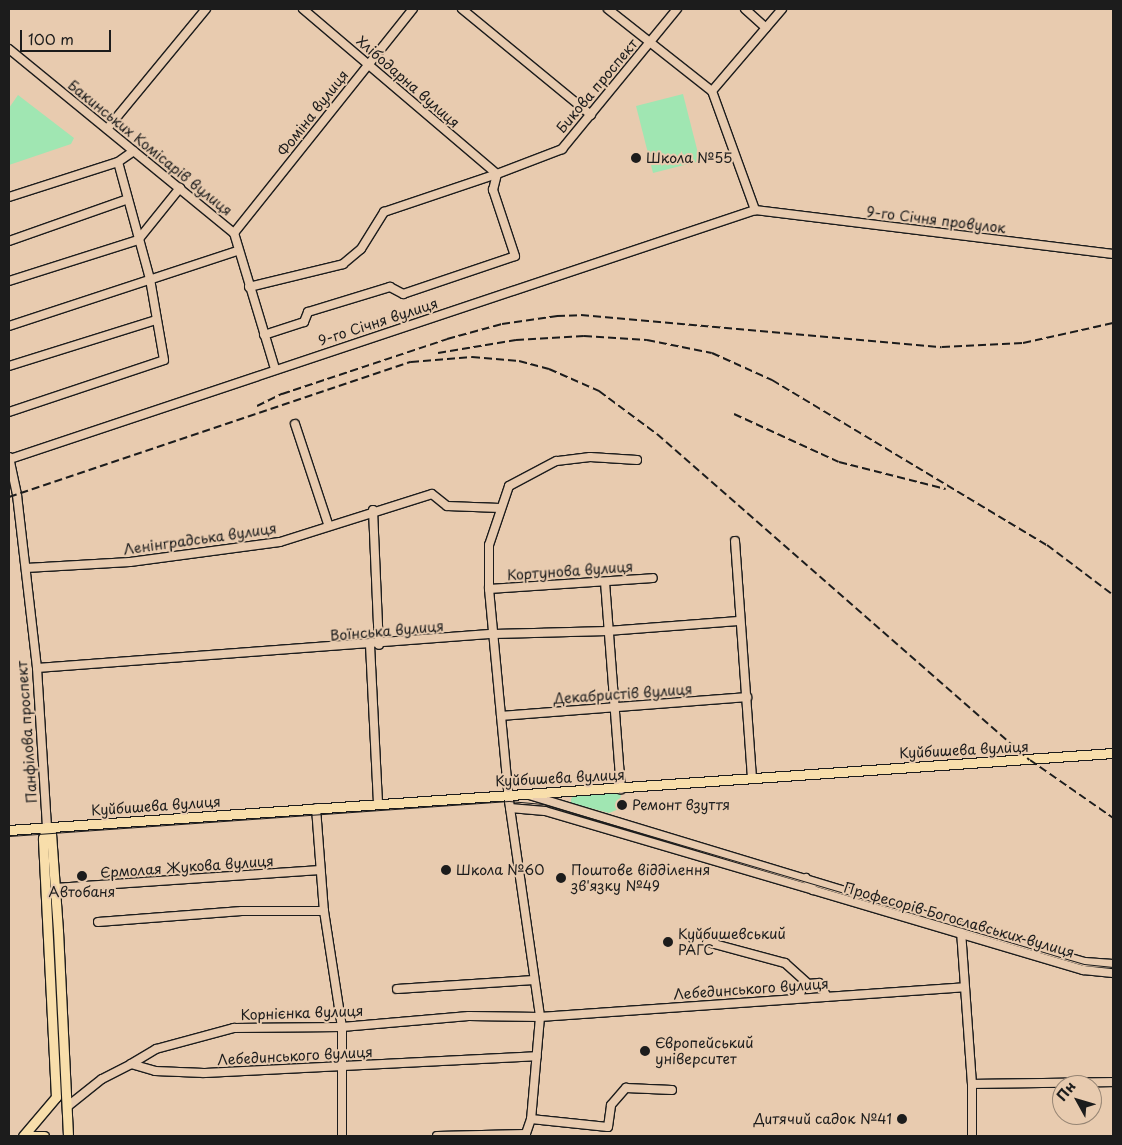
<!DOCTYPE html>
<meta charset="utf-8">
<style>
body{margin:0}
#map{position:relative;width:1122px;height:1145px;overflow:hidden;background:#e8cbaf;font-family:"Playpen Sans",sans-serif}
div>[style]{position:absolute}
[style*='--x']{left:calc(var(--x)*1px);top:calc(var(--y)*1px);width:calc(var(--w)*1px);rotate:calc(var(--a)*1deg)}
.green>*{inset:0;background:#a0e6b2}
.roads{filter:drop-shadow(1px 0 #1c1c1c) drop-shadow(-1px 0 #1c1c1c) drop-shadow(0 1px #1c1c1c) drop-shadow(0 -1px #1c1c1c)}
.minor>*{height:8px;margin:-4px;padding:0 4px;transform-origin:4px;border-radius:4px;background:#e8cbaf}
.major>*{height:9px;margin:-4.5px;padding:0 4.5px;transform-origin:4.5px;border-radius:4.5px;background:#f8deab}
.tram>*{height:1px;margin:-0.5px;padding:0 0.5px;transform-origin:0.5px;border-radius:0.5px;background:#1c1c1c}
.rail>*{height:2px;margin-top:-1px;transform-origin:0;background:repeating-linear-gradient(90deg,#1c1c1c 0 8px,transparent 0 12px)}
.dots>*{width:14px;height:14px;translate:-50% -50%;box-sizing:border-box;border:2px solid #e8cbaf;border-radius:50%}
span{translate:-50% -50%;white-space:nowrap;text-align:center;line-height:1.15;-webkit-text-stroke:4px #e8cbaf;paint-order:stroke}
.street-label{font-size:14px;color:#1c1c1c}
.poi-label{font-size:14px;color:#1c1c1c}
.left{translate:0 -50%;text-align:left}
.right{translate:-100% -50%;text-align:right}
.frame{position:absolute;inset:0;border:10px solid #1c1c1c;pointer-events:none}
.north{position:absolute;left:1052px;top:1075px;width:50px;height:50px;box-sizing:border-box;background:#e8cbaf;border:1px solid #968574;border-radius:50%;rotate:309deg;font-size:14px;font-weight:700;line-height:20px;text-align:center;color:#1c1c1c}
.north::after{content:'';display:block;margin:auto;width:18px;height:22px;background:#1c1c1c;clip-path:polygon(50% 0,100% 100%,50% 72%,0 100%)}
.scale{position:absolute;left:20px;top:30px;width:91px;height:22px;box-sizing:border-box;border:2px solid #1c1c1c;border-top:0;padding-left:6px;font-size:15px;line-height:18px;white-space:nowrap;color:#1c1c1c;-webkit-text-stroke:4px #e8cbaf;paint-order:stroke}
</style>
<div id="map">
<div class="green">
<div style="clip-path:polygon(683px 94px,700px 161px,653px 173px,636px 106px)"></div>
<div style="clip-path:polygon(18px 95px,74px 138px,71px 144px,9px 165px,9px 108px)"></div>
<div style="clip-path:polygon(621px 793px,619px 809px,609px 813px,571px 803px,571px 799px,573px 796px)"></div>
</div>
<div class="roads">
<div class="minor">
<div style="--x:303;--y:9;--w:255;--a:40.4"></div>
<div style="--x:462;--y:9;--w:167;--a:39.4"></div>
<div style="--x:608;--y:9;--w:132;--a:38.3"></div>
<div style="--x:712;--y:91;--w:127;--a:70.1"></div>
<div style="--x:745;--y:9;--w:28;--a:42"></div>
<div style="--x:9;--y:49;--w:291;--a:39.3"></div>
<div style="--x:234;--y:233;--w:142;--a:73.2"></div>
<div style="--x:712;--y:91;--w:108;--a:-49.5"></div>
<div style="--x:107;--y:129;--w:156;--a:-50.5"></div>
<div style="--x:9;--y:197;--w:114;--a:-17.8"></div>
<div style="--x:234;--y:233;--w:287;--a:-51.4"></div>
<div style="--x:9;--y:241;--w:126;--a:-19.4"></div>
<div style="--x:9;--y:281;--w:135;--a:-17.6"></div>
<div style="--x:138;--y:240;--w:67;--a:-51.1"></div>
<div style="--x:249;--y:287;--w:97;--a:-13.7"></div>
<div style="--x:343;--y:264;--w:23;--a:-40"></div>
<div style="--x:361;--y:249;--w:44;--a:-58.1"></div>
<div style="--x:384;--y:212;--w:119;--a:-18.6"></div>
<div style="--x:497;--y:174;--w:70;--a:-21"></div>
<div style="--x:562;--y:149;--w:181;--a:-50.6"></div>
<div style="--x:9;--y:326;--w:240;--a:-18.2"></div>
<div style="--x:264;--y:335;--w:42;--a:-18"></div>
<div style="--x:304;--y:322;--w:11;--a:-68"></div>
<div style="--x:308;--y:312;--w:86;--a:-17"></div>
<div style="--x:390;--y:287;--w:15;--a:28"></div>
<div style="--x:403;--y:294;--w:118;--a:-18.7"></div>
<div style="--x:515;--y:256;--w:70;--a:-108.4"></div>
<div style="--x:493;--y:190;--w:16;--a:-76"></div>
<div style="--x:9;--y:366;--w:154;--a:-17.4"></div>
<div style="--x:9;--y:412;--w:163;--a:-18.5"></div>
<div style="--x:164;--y:360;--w:82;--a:-99.8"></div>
<div style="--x:150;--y:279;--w:121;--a:-105.3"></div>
<div style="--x:118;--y:162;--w:19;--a:-35"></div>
<div style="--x:295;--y:424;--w:105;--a:71.7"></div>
<div style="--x:9;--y:457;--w:39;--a:78"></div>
<div style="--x:17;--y:495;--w:174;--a:83.4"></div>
<div style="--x:37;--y:668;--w:160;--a:86.4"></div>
<div style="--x:10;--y:459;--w:786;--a:-18.48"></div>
<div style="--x:755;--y:210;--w:361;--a:7"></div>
<div style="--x:637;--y:460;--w:47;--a:-176.3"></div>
<div style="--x:590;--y:457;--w:34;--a:173"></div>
<div style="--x:556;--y:461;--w:53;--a:152"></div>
<div style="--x:509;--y:486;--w:62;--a:108.7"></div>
<div style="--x:489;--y:545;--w:44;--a:90"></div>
<div style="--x:489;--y:589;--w:164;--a:-3.8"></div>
<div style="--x:373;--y:510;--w:135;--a:87.5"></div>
<div style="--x:735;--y:541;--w:238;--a:85.9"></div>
<div style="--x:26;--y:568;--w:104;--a:-3.3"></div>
<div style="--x:130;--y:562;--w:151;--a:-7.6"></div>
<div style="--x:280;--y:542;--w:159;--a:-17.5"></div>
<div style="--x:432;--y:494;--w:19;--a:39"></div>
<div style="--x:447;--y:506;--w:53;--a:2.2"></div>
<div style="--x:605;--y:582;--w:208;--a:85.6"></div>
<div style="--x:489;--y:589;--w:213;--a:84.6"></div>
<div style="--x:509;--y:801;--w:218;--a:81.8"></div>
<div style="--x:540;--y:1017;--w:102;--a:95"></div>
<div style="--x:531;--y:1119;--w:18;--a:109"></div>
<div style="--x:370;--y:645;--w:159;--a:87.1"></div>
<div style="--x:37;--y:668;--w:457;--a:-4.3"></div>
<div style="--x:493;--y:634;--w:115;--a:-1.5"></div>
<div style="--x:608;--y:631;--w:130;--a:-4.4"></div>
<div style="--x:501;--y:716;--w:247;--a:-4.4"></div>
<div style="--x:529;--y:795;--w:451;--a:16.9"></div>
<div style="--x:961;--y:926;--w:129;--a:16.2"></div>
<div style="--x:1085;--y:962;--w:28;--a:4"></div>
<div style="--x:316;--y:808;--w:103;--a:85.6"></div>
<div style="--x:324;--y:911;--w:117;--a:81.2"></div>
<div style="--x:342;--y:1027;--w:109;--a:90"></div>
<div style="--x:510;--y:808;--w:35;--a:5"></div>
<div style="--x:545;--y:811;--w:279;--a:16.4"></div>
<div style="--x:806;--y:878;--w:14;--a:60"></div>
<div style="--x:813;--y:890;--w:282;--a:16.5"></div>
<div style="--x:1083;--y:970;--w:30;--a:6"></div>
<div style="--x:55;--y:888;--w:266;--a:-3.9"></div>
<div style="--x:98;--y:922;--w:144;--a:-4.4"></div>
<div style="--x:242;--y:911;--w:82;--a:0"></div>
<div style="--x:961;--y:931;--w:153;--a:85.9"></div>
<div style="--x:972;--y:1084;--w:52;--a:90"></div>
<div style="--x:707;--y:942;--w:81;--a:15.1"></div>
<div style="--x:785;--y:963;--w:31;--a:42"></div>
<div style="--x:808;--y:984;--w:7;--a:146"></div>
<div style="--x:802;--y:988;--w:10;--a:107"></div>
<div style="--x:808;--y:984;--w:11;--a:-5"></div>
<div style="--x:819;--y:983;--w:16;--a:60"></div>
<div style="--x:397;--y:989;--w:137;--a:-3.8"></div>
<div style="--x:131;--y:1064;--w:29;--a:-31"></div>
<div style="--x:156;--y:1049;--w:81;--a:-15.1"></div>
<div style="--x:234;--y:1028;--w:108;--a:-0.5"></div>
<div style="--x:342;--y:1027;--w:127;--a:-5"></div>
<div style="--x:469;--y:1016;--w:71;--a:0.8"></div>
<div style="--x:540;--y:1017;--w:425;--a:-4"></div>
<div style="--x:972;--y:1084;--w:141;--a:-0.8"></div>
<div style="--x:68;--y:1106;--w:43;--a:-38.5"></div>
<div style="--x:102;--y:1079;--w:33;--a:-27"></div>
<div style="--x:131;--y:1064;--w:25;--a:16"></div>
<div style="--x:155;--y:1071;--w:49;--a:2.3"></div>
<div style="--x:204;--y:1073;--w:333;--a:-2.9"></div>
<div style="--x:531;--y:1119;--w:77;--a:5.9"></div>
<div style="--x:608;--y:1127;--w:22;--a:-82"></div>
<div style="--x:611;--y:1105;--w:23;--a:-49"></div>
<div style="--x:626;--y:1088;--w:46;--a:2.5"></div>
<div style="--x:437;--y:1136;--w:89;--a:-1.3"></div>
</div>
<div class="major">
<div style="--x:47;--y:828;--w:6;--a:51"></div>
<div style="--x:51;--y:833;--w:98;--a:85.9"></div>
<div style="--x:58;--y:931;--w:205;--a:87.2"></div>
<div style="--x:9;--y:830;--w:1107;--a:-3.99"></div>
<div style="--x:23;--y:1136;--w:51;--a:-49.8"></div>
<div style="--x:56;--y:1097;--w:259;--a:-92.9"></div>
<div style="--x:43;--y:838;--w:11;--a:-68"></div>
<div style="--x:31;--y:1136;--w:13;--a:0"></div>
</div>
</div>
<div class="tram">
<div style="--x:9;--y:836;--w:501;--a:-4"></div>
<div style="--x:509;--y:801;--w:34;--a:5"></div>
<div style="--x:543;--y:804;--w:564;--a:16.48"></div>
<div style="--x:1084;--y:964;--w:29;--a:6"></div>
</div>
<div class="rail">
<div style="--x:438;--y:353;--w:79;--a:-9.5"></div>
<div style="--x:516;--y:340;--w:68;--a:-3.4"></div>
<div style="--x:584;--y:336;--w:63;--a:3.6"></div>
<div style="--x:647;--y:340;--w:66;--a:11.3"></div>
<div style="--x:712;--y:353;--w:66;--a:24.2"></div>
<div style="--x:772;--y:380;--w:321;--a:31"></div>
<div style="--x:1047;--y:545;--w:83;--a:37.1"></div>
<div style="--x:257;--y:406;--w:28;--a:-26"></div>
<div style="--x:282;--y:394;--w:174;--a:-18.4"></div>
<div style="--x:447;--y:339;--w:57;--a:-15.3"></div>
<div style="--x:502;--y:324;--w:56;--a:-8.3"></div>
<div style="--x:557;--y:316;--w:24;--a:-2"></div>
<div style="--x:581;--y:315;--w:362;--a:5.1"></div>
<div style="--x:942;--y:347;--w:81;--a:-2.8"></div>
<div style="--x:1023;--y:343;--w:92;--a:-12.5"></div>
<div style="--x:734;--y:414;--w:115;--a:24.6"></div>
<div style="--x:839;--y:462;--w:110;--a:14.2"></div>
<div style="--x:9;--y:497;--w:424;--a:-18.6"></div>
<div style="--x:411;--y:362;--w:61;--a:-4.7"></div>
<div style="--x:472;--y:357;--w:47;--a:4.9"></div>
<div style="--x:519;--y:361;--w:31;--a:15"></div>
<div style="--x:549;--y:369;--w:55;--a:23.7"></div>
<div style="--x:599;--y:391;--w:72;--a:36.6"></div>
<div style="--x:657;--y:434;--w:495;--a:41.2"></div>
<div style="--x:1030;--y:760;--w:101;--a:34.9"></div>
</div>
<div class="dots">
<div style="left:636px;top:158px;background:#1c1c1c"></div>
<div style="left:622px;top:805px;background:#1c1c1c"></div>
<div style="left:446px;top:870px;background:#1c1c1c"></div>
<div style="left:82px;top:876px;background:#1c1c1c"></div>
<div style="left:561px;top:878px;background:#1c1c1c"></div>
<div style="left:668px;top:942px;background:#1c1c1c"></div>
<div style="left:645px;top:1051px;background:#1c1c1c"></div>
<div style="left:902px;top:1119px;background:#1c1c1c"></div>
</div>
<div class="street-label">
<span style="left:408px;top:82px;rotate:41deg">Хлібодарна вулиця</span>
<span style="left:597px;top:86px;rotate:-50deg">Бикова проспект</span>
<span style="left:313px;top:113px;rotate:-52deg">Фоміна вулиця</span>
<span style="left:150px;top:148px;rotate:39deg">Бакинських Комісарів вулиця</span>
<span style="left:936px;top:220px;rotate:7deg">9-го Січня провулок</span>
<span style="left:378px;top:322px;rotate:-18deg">9-го Січня вулиця</span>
<span style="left:200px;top:539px;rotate:-8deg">Ленінградська вулиця</span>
<span style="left:570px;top:571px;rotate:-4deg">Кортунова вулиця</span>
<span style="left:387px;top:631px;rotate:-5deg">Воїнська вулиця</span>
<span style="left:623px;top:694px;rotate:-4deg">Декабристів вулиця</span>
<span style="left:27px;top:732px;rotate:-94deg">Панфілова проспект</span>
<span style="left:964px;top:750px;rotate:-3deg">Куйбишева вулиця</span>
<span style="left:560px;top:778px;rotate:-3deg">Куйбишева вулиця</span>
<span style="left:156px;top:806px;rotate:-4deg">Куйбишева вулиця</span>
<span style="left:187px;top:867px;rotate:-4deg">Єрмолая Жукова вулиця</span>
<span style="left:959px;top:920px;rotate:16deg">Професорів Богославських вулиця</span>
<span style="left:751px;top:989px;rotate:-4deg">Лебединського вулиця</span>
<span style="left:302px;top:1013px;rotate:-2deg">Корнієнка вулиця</span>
<span style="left:295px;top:1056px;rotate:-3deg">Лебединського вулиця</span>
</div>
<div class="poi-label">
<span class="left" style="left:646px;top:158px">Школа №55</span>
<span class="left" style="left:632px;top:805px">Ремонт взуття</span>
<span class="left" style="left:456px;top:870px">Школа №60</span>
<span class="left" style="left:571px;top:878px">Поштове відділення<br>зв'язку №49</span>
<span style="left:82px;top:892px">Автобаня</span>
<span class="left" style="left:678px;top:942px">Куйбишевський<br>РАГС</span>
<span class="left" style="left:655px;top:1051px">Європейський<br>університет</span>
<span class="right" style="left:892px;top:1119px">Дитячий садок №41</span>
</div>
<div class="frame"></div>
<div class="north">Пн</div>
<div class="scale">100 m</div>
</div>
